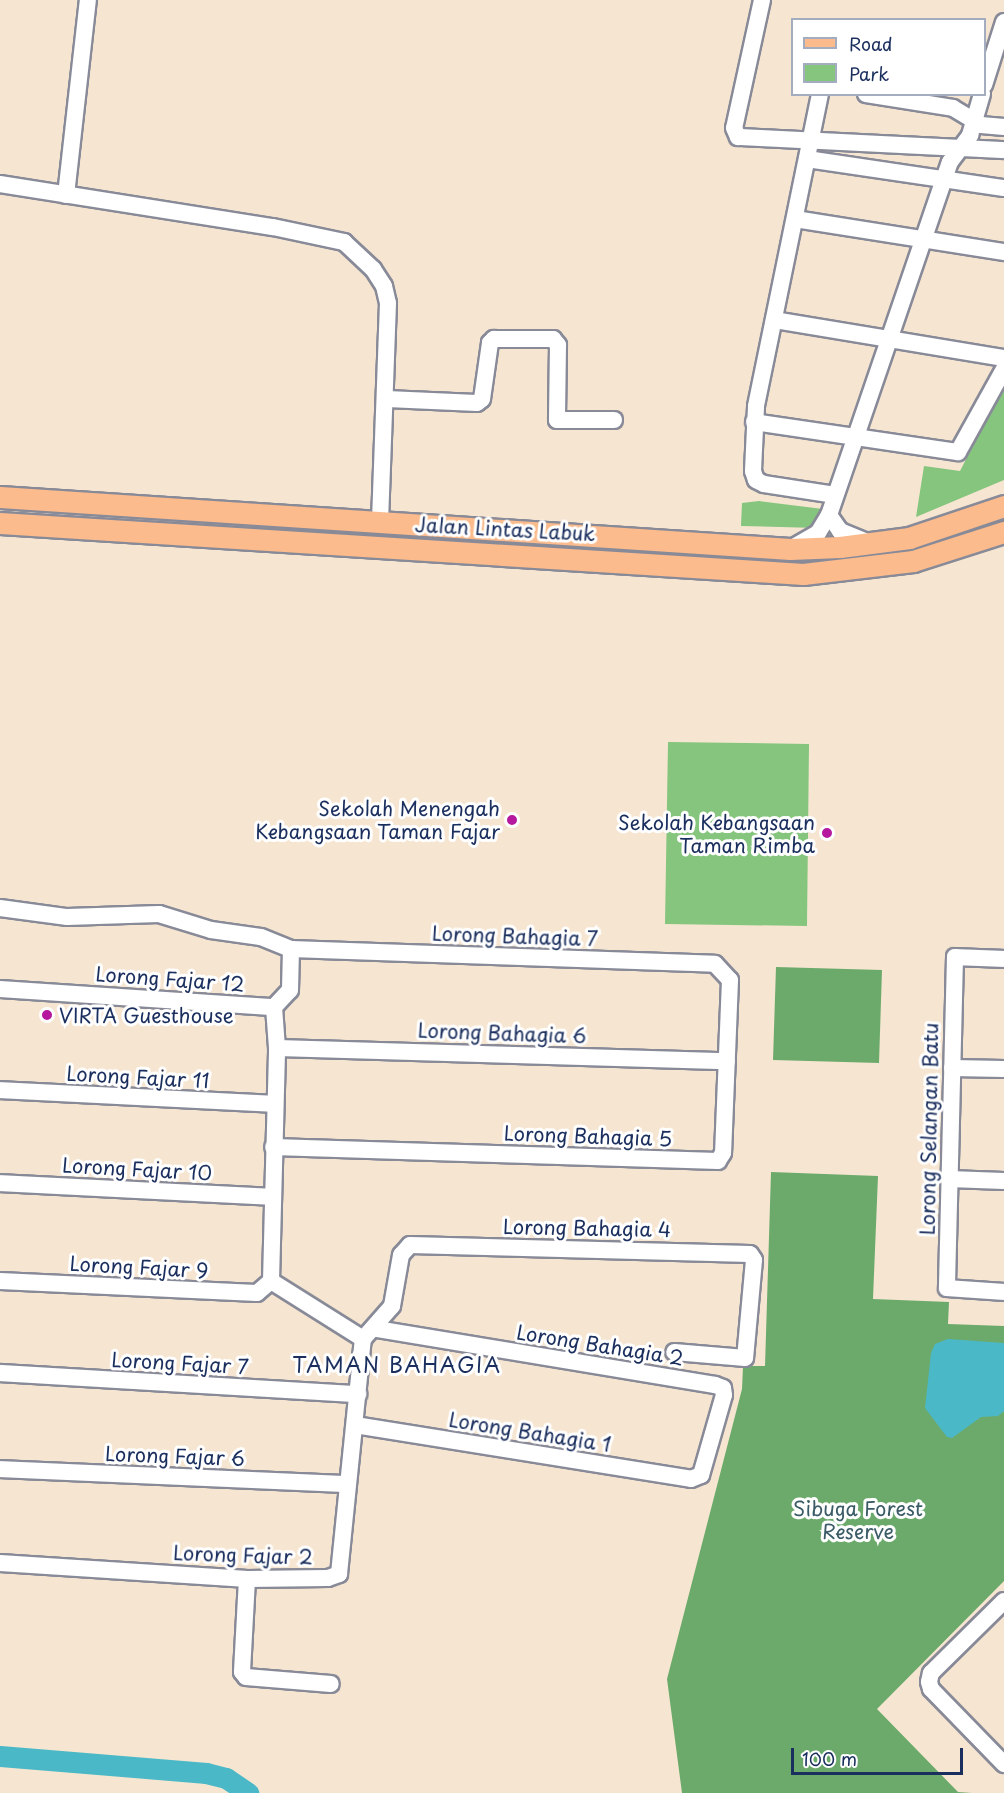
<!DOCTYPE html>
<style>
body{margin:0}
#map{position:relative;width:1004px;height:1793px;overflow:hidden;background:#f6e6d1;font-family:"Playpen Sans",sans-serif}
div>[style]{position:absolute}
[style*='--x']{left:calc(var(--x)*1px);top:calc(var(--y)*1px);width:calc(var(--w)*1px);rotate:calc(var(--a)*1deg)}
.green>*{inset:0;background:#85c57d}
.forest>*{inset:0;background:#6caa6c}
.water>*{inset:0;background:#4bb8c7}
.river>*{height:21px;margin:-10.5px;padding:0 10.5px;transform-origin:10.5px;border-radius:10.5px;background:#4bb8c7}
.roads{filter:drop-shadow(2px 0 #888a98) drop-shadow(-2px 0 #888a98) drop-shadow(0 2px #888a98) drop-shadow(0 -2px #888a98)}
.minor>*{height:16px;margin:-8px;padding:0 8px;transform-origin:8px;border-radius:8px;background:#fff}
.major>*{height:21px;margin:-10.5px;padding:0 10.5px;transform-origin:10.5px;border-radius:10.5px;background:#fbbb8c}
.dots>*{width:16px;height:16px;translate:-50% -50%;box-sizing:border-box;border:3px solid #fff;border-radius:50%}
span{translate:-50% -50%;white-space:nowrap;text-align:center;line-height:1.15;-webkit-text-stroke:6px #fff;paint-order:stroke}
.street-label{font-size:20px;color:#1b2f5e}
.poi-label{font-size:20px;color:#1b2f5e}
.right{translate:-100% -50%;text-align:right}
.left{translate:0 -50%;text-align:left}
.park-label{font-size:20px;color:#3b5c67}
.neighbourhood-label{font-size:21px;color:#1b2f5e;letter-spacing:1.5px}
.legend{position:absolute;left:791px;top:18px;width:195px;height:78px;box-sizing:border-box;background:#fff;border:2px solid #a4acbf;margin:0;padding:8px 10px;list-style:none;font-size:18px;color:#1b2f5e}
.legend li{display:flex;align-items:center;gap:12px;height:30px}
.legend b{width:30px;border:2px solid #a4acbf}
.scale{position:absolute;left:791px;top:1748px;width:172px;height:27px;box-sizing:border-box;border:3px solid #1b2f5e;border-top:0;padding-left:8px;font-size:18px;line-height:21px;white-space:nowrap;color:#1b2f5e;-webkit-text-stroke:4px #fff;paint-order:stroke}
</style>
<div id="map">
<div class="green">
<div style="clip-path:polygon(1004px 385px,1004px 480px,916px 517px,924px 466px,960px 471px)"></div>
<div style="clip-path:polygon(759px 501px,823px 509px,817px 528px,741px 526px,742px 503px)"></div>
<div style="clip-path:polygon(668px 742px,809px 744px,807px 926px,665px 924px)"></div>
</div>
<div class="forest">
<div style="clip-path:polygon(776px 967px,882px 970px,879px 1063px,773px 1060px)"></div>
<div style="clip-path:polygon(771px 1172px,878px 1176px,873px 1299px,949px 1302px,948px 1324px,1004px 1326px,1004px 1581px,877px 1709px,958px 1792px,972px 1793px,682px 1793px,667px 1679px,742px 1389px,743px 1366px,765px 1366px)"></div>
</div>
<div class="water">
<div style="clip-path:polygon(948px 1339px,1004px 1343px,1004px 1411px,998px 1416px,981px 1417px,952px 1438px,947px 1437px,925px 1408px,931px 1353px,935px 1344px)"></div>
</div>
<div class="river">
<div style="--x:0;--y:1756;--w:207;--a:4.7"></div>
<div style="--x:206;--y:1773;--w:21;--a:14"></div>
<div style="--x:226;--y:1778;--w:27;--a:34"></div>
</div>
<div class="roads">
<div class="minor">
<div style="--x:762;--y:0;--w:131;--a:102.3"></div>
<div style="--x:734;--y:128;--w:10;--a:66"></div>
<div style="--x:738;--y:137;--w:266;--a:2.8"></div>
<div style="--x:984;--y:85;--w:66;--a:-72.4"></div>
<div style="--x:820;--y:94;--w:319;--a:101.6"></div>
<div style="--x:756;--y:407;--w:64;--a:92.7"></div>
<div style="--x:753;--y:471;--w:9;--a:72"></div>
<div style="--x:756;--y:480;--w:9;--a:27"></div>
<div style="--x:764;--y:484;--w:72;--a:8.8"></div>
<div style="--x:866;--y:94;--w:88;--a:9.1"></div>
<div style="--x:953;--y:108;--w:33;--a:31"></div>
<div style="--x:981;--y:125;--w:23;--a:5"></div>
<div style="--x:807;--y:159;--w:199;--a:8.4"></div>
<div style="--x:0;--y:184;--w:276;--a:9"></div>
<div style="--x:273;--y:227;--w:73;--a:11.9"></div>
<div style="--x:344;--y:242;--w:40;--a:43"></div>
<div style="--x:373;--y:269;--w:20;--a:57"></div>
<div style="--x:384;--y:286;--w:17;--a:77"></div>
<div style="--x:388;--y:303;--w:219;--a:92.1"></div>
<div style="--x:66;--y:195;--w:196;--a:-83.6"></div>
<div style="--x:795;--y:219;--w:212;--a:9"></div>
<div style="--x:774;--y:320;--w:233;--a:9.4"></div>
<div style="--x:387;--y:399;--w:90;--a:2.5"></div>
<div style="--x:477;--y:403;--w:6;--a:-39"></div>
<div style="--x:482;--y:399;--w:57;--a:-81.9"></div>
<div style="--x:490;--y:343;--w:6;--a:-45"></div>
<div style="--x:494;--y:339;--w:59;--a:0"></div>
<div style="--x:553;--y:339;--w:8;--a:50"></div>
<div style="--x:558;--y:345;--w:75;--a:90.8"></div>
<div style="--x:557;--y:420;--w:57;--a:0"></div>
<div style="--x:754;--y:422;--w:206;--a:8.4"></div>
<div style="--x:958;--y:452;--w:95;--a:-61"></div>
<div style="--x:829;--y:515;--w:19;--a:55"></div>
<div style="--x:840;--y:531;--w:29;--a:22"></div>
<div style="--x:792;--y:548;--w:30;--a:-30"></div>
<div style="--x:818;--y:533;--w:21;--a:-59"></div>
<div style="--x:829;--y:515;--w:373;--a:-71.1"></div>
<div style="--x:950;--y:162;--w:34;--a:-53"></div>
<div style="--x:970;--y:135;--w:43;--a:-73.7"></div>
<div style="--x:0;--y:908;--w:68;--a:7.7"></div>
<div style="--x:67;--y:917;--w:92;--a:-1.9"></div>
<div style="--x:159;--y:914;--w:54;--a:17.1"></div>
<div style="--x:211;--y:930;--w:50;--a:8"></div>
<div style="--x:261;--y:937;--w:32;--a:22"></div>
<div style="--x:291;--y:949;--w:424;--a:2"></div>
<div style="--x:715;--y:964;--w:22;--a:47"></div>
<div style="--x:730;--y:980;--w:173;--a:92.3"></div>
<div style="--x:723;--y:1153;--w:9;--a:122"></div>
<div style="--x:718;--y:1161;--w:445;--a:-178.2"></div>
<div style="--x:1004;--y:959;--w:49;--a:-177.7"></div>
<div style="--x:955;--y:957;--w:331;--a:91.4"></div>
<div style="--x:947;--y:1288;--w:57;--a:4"></div>
<div style="--x:0;--y:989;--w:275;--a:3.8"></div>
<div style="--x:274;--y:1007;--w:23;--a:-47"></div>
<div style="--x:290;--y:990;--w:41;--a:-88.6"></div>
<div style="--x:277;--y:1048;--w:450;--a:1.7"></div>
<div style="--x:952;--y:1068;--w:52;--a:1.1"></div>
<div style="--x:0;--y:1090;--w:274;--a:2.9"></div>
<div style="--x:949;--y:1179;--w:55;--a:2.1"></div>
<div style="--x:0;--y:1183;--w:272;--a:2.9"></div>
<div style="--x:0;--y:1281;--w:257;--a:2.7"></div>
<div style="--x:257;--y:1293;--w:18;--a:-41"></div>
<div style="--x:271;--y:1281;--w:233;--a:-88.5"></div>
<div style="--x:277;--y:1048;--w:41;--a:-94.2"></div>
<div style="--x:271;--y:1281;--w:109;--a:32.2"></div>
<div style="--x:0;--y:1373;--w:359;--a:3.4"></div>
<div style="--x:355;--y:1425;--w:340;--a:9.1"></div>
<div style="--x:691;--y:1479;--w:11;--a:-22"></div>
<div style="--x:701;--y:1475;--w:83;--a:-74"></div>
<div style="--x:724;--y:1395;--w:7;--a:-98"></div>
<div style="--x:723;--y:1388;--w:9;--a:-159"></div>
<div style="--x:715;--y:1385;--w:345;--a:-170.6"></div>
<div style="--x:0;--y:1469;--w:348;--a:2.5"></div>
<div style="--x:0;--y:1563;--w:248;--a:3.7"></div>
<div style="--x:247;--y:1579;--w:81;--a:-0.7"></div>
<div style="--x:328;--y:1578;--w:12;--a:-20"></div>
<div style="--x:339;--y:1574;--w:236;--a:-84.2"></div>
<div style="--x:363;--y:1339;--w:44;--a:-48.7"></div>
<div style="--x:392;--y:1306;--w:52;--a:-80"></div>
<div style="--x:401;--y:1255;--w:13;--a:-48"></div>
<div style="--x:410;--y:1245;--w:340;--a:1.5"></div>
<div style="--x:750;--y:1254;--w:7;--a:56"></div>
<div style="--x:754;--y:1260;--w:98;--a:95.2"></div>
<div style="--x:745;--y:1358;--w:71;--a:-175.2"></div>
<div style="--x:247;--y:1579;--w:93;--a:93.1"></div>
<div style="--x:242;--y:1672;--w:6;--a:51"></div>
<div style="--x:246;--y:1677;--w:85;--a:4.7"></div>
<div style="--x:1004;--y:1601;--w:103;--a:135.4"></div>
<div style="--x:931;--y:1673;--w:9;--a:103"></div>
<div style="--x:929;--y:1682;--w:7;--a:74"></div>
<div style="--x:931;--y:1689;--w:105;--a:45.8"></div>
</div>
<div class="major">
<div style="--x:0;--y:497;--w:792;--a:3.77"></div>
<div style="--x:790;--y:549;--w:50;--a:-2.3"></div>
<div style="--x:840;--y:547;--w:70;--a:-7.4"></div>
<div style="--x:909;--y:538;--w:100;--a:-18.6"></div>
<div style="--x:0;--y:523;--w:805;--a:3.63"></div>
<div style="--x:803;--y:574;--w:111;--a:-6.7"></div>
<div style="--x:913;--y:561;--w:96;--a:-17.7"></div>
</div>
</div>
<div class="dots">
<div style="left:512px;top:820px;background:#b5179e"></div>
<div style="left:827px;top:833px;background:#b5179e"></div>
<div style="left:47px;top:1015px;background:#b5179e"></div>
</div>
<div class="street-label">
<span style="left:505px;top:529px;rotate:3deg">Jalan Lintas Labuk</span>
<span style="left:515px;top:936px;rotate:2deg">Lorong Bahagia 7</span>
<span style="left:170px;top:979px;rotate:4deg">Lorong Fajar 12</span>
<span style="left:502px;top:1033px;rotate:2deg">Lorong Bahagia 6</span>
<span style="left:138px;top:1077px;rotate:3deg">Lorong Fajar 11</span>
<span style="left:929px;top:1129px;rotate:-89deg">Lorong Selangan Batu</span>
<span style="left:588px;top:1136px;rotate:2deg">Lorong Bahagia 5</span>
<span style="left:137px;top:1169px;rotate:3deg">Lorong Fajar 10</span>
<span style="left:587px;top:1228px;rotate:1deg">Lorong Bahagia 4</span>
<span style="left:139px;top:1267px;rotate:3deg">Lorong Fajar 9</span>
<span style="left:600px;top:1345px;rotate:9deg">Lorong Bahagia 2</span>
<span style="left:180px;top:1363px;rotate:3deg">Lorong Fajar 7</span>
<span style="left:530px;top:1432px;rotate:9deg">Lorong Bahagia 1</span>
<span style="left:175px;top:1456px;rotate:2deg">Lorong Fajar 6</span>
<span style="left:243px;top:1555px;rotate:2deg">Lorong Fajar 2</span>
</div>
<div class="poi-label">
<span class="right" style="left:500px;top:820px">Sekolah Menengah<br>Kebangsaan Taman Fajar</span>
<span class="right" style="left:815px;top:834px">Sekolah Kebangsaan<br>Taman Rimba</span>
<span class="left" style="left:59px;top:1015px">VIRTA Guesthouse</span>
</div>
<div class="park-label">
<span style="left:858px;top:1520px">Sibuga Forest<br>Reserve</span>
</div>
<div class="neighbourhood-label">
<span style="left:397px;top:1364px">TAMAN BAHAGIA</span>
</div>
<ul class="legend">
<li><b style="height:8px;background:#fbbb8c"></b>Road</li>
<li><b style="height:16px;background:#85c57d"></b>Park</li>
</ul>
<div class="scale">100 m</div>
</div>
